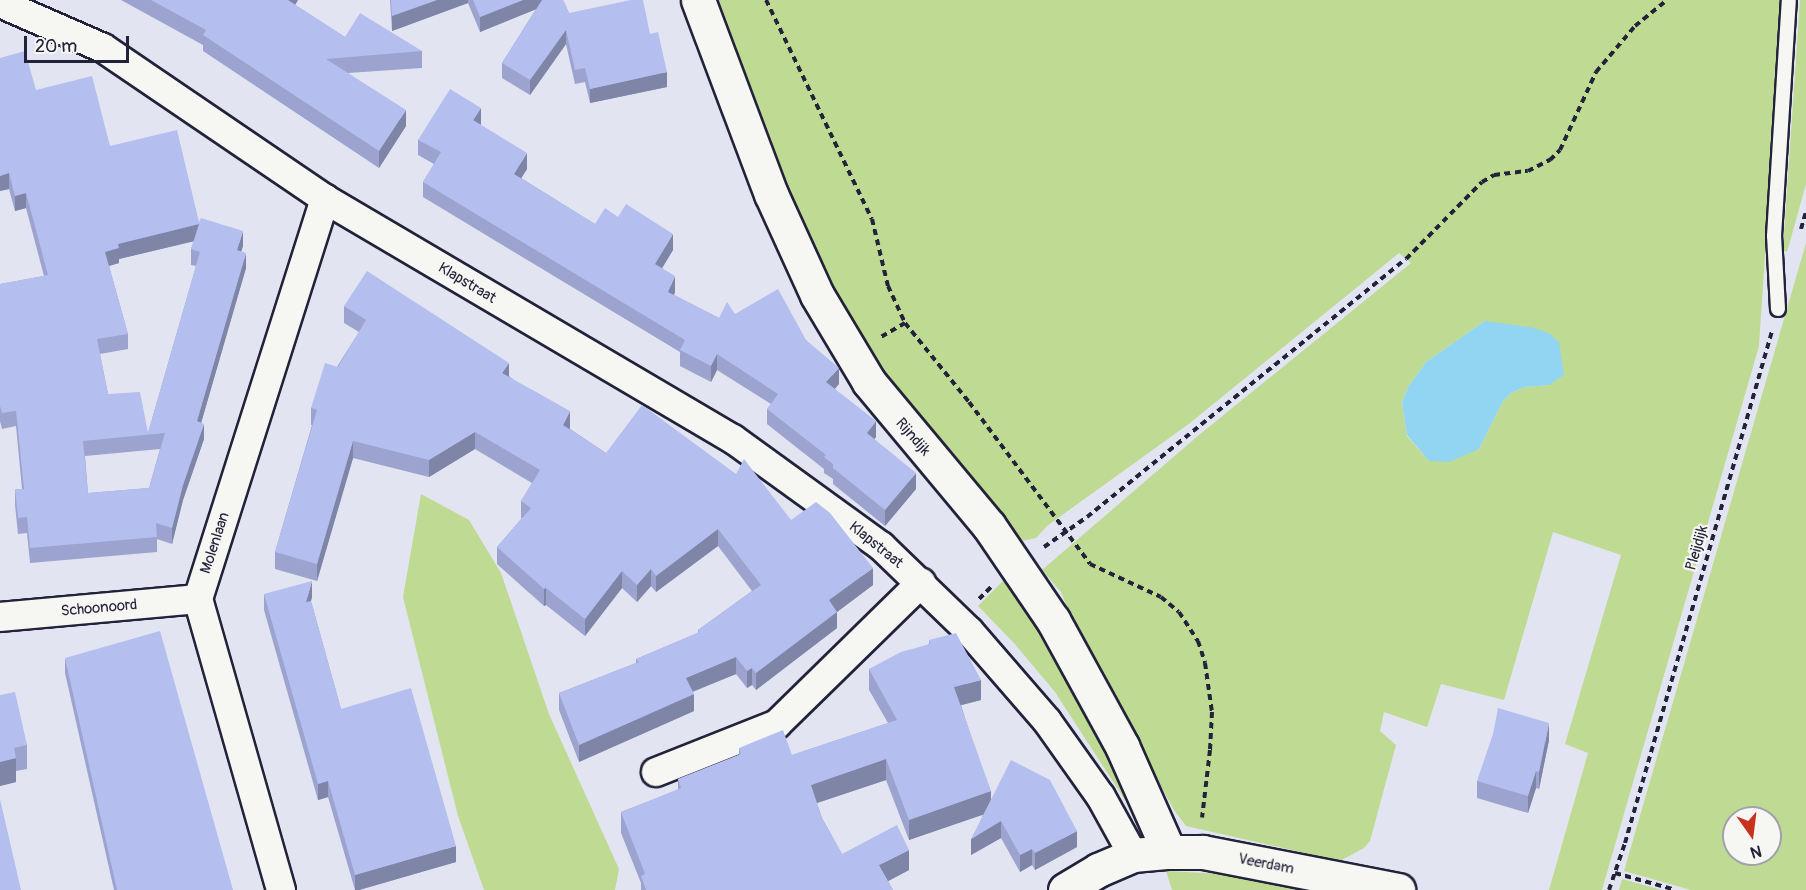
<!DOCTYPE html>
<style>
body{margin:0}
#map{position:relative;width:1806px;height:890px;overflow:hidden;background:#e2e5f1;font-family:Pangolin,sans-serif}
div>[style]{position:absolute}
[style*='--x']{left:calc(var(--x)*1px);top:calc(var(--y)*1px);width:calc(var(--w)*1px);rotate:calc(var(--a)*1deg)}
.green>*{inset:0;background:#bfda92}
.water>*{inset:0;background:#91d5f3}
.path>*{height:4px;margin-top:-2px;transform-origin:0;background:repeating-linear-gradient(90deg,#22223b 0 6px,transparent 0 10.5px)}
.roads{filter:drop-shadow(2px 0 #22223b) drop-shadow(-2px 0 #22223b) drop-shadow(0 2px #22223b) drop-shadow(0 -2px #22223b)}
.lane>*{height:14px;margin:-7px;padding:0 7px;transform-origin:7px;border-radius:7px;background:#f6f6f2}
.street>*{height:28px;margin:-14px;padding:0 14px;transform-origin:14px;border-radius:14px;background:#f6f6f2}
.secondary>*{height:33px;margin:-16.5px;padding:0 16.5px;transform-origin:16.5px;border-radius:16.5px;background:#f6f6f2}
.wall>*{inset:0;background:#9ba3ce}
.shaded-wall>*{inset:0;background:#7e85a7}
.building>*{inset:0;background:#b4beef}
span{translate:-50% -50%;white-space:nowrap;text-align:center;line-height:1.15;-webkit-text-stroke:4.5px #f6f6f2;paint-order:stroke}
.street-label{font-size:15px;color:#22223b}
.north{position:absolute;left:1722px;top:806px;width:60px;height:60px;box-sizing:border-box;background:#f6f6f2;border:2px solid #a1a1a9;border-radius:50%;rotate:166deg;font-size:16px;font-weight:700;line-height:24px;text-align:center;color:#22223b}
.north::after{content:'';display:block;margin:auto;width:21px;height:27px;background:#c8321e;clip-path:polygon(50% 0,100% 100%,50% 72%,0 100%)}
.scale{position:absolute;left:24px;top:36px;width:105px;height:27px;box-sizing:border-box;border:3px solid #22223b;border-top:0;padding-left:8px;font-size:18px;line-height:21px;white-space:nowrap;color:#22223b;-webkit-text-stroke:4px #f6f6f2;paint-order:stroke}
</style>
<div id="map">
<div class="green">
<div style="clip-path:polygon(evenodd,712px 0,1782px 0,1759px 346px,1602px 890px,1549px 890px,1588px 753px,1565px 744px,1621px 555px,1553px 532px,1504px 700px,1441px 684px,1427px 727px,1384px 712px,1380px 731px,1396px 745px,1370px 841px,1364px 848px,1340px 861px,1186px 826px,1174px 810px,1075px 628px,1061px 592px,1042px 570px,1199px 435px,1411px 263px,1399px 253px,1190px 423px,1047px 526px,1036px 538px,1021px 541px,861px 342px,819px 267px,712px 0,1485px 321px,1549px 385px,1525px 387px,1511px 393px,1503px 401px,1479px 449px,1429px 461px,1407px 436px,1402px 403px,1408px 387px,1426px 362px,1485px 321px)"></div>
<div style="clip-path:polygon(1800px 0,1806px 0,1806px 184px,1787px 252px,1783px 250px)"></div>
<div style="clip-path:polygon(evenodd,1806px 243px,1806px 890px,1691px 890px,1624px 871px,1806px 243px,1734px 818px,1770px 818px,1770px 854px,1734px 854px,1734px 818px)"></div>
<div style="clip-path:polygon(421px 494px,469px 520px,501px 573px,549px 714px,619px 869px,615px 890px,484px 890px,458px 816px,403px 597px)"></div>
<div style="clip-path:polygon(1012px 572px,1075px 676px,1128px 798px,1125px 800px,1055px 692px,1014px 643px,978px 606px)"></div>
<div style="clip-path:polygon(1166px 871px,1243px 875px,1305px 890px,1172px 890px)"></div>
<div style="clip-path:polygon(1622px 879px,1662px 890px,1619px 890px)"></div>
</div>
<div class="water">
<div style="clip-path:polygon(1485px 321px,1534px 328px,1549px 333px,1559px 342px,1564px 375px,1549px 385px,1525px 387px,1511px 393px,1503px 401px,1479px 449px,1449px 462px,1429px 461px,1407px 435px,1402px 403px,1408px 387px,1426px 362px)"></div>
</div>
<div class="path">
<div style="--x:766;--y:0;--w:243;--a:64.2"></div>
<div style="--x:872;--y:219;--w:69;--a:76.6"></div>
<div style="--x:888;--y:286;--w:41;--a:65.3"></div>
<div style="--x:905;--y:323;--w:28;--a:150"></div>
<div style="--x:1801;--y:229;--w:18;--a:-74"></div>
<div style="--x:905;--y:323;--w:102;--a:51"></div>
<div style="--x:969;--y:402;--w:202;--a:53.2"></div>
<div style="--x:1090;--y:564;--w:78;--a:24.9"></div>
<div style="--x:1161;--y:597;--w:23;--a:40"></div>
<div style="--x:1179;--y:612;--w:35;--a:57"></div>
<div style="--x:1198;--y:641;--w:23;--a:72"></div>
<div style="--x:1205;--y:663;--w:49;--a:81.9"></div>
<div style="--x:1212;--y:712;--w:38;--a:93"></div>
<div style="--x:1210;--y:750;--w:68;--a:96.7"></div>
<div style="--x:1044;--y:547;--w:52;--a:-34.9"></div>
<div style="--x:1087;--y:517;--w:410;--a:-39"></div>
<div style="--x:1406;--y:259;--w:108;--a:-45.4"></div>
<div style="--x:1482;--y:182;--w:14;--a:-30"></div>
<div style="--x:1494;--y:175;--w:34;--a:-7"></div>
<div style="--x:1528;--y:171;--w:25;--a:-27"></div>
<div style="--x:1550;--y:160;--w:14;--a:-45"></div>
<div style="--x:1560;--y:150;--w:86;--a:-65.2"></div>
<div style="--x:1596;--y:72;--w:60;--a:-49.7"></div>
<div style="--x:1635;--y:26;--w:41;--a:-39.1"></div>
<div style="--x:979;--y:599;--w:17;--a:-45"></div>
<div style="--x:1615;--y:873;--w:63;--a:15.6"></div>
<div style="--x:1609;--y:890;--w:50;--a:-71.2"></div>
<div style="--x:1625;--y:843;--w:533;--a:-73.98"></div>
</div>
<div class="roads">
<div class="lane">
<div style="--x:1778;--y:309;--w:73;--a:-93.1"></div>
<div style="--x:1774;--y:236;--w:236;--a:-86.4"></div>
</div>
<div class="street">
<div style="--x:0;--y:3;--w:112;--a:23.6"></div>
<div style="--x:103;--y:48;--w:268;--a:34.2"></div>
<div style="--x:325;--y:199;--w:473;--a:30.5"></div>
<div style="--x:733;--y:439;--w:183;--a:35.9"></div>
<div style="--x:881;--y:546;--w:122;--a:44"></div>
<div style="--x:969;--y:631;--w:119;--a:49.1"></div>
<div style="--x:1047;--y:721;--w:93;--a:54.6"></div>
<div style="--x:1101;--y:797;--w:66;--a:61.1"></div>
<div style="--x:0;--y:617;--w:199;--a:-5.2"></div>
<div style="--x:656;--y:772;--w:130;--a:-21.6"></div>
<div style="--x:777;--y:724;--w:202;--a:-44.4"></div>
<div style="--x:281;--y:890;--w:303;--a:-105.9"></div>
<div style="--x:198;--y:599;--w:420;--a:-72.4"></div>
</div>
<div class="secondary">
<div style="--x:698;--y:0;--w:207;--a:69.4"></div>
<div style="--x:771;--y:194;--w:111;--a:65.5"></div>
<div style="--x:817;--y:295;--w:101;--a:59.1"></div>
<div style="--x:869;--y:382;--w:187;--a:50.2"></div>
<div style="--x:989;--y:526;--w:114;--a:55.8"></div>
<div style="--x:1053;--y:620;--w:144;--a:61.3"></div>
<div style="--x:1122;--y:746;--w:116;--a:66.1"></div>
<div style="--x:1065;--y:890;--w:39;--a:-31"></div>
<div style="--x:1098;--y:870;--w:38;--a:-23"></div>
<div style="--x:1133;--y:855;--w:36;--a:-5"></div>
<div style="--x:1169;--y:852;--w:34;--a:0"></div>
<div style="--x:1203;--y:852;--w:199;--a:11"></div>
</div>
</div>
<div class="wall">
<div style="clip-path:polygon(121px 0,298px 0,295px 5px,345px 37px,422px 51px,422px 68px,348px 73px,406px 126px,379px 168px,203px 51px,203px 45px)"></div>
<div style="clip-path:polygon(390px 0,563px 0,569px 13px,650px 34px,667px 87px,590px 103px,585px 82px,575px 84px,566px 44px,530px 95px,502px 78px,502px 63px,536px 9px,480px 32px,468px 3px,392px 31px)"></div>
<div style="clip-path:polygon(evenodd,0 58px,36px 90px,110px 146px,199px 222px,243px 246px,241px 251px,246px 268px,201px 423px,204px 439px,183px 500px,172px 544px,157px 539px,157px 552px,30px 563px,27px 533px,18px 534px,15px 505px,15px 489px,22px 489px,16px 426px,2px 429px,0 421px,0 284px,44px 276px,26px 208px,15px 211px,9px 189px,0 191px,0 58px,194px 241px,191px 249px,191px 265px,196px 266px,148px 433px,108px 394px,100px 354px,128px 349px,128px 334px,109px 266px,119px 263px,119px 259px,194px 241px,0 58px,160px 449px,149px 488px,88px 493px,85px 456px,160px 449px)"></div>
<div style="clip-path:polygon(481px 124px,480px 125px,527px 169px,521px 178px,595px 224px,673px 250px,662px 268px,675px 292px,674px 295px,719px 318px,735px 314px,806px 340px,839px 384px,835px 389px,876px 437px,874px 439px,916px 489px,885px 526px,833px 484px,833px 479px,824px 473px,824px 469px,767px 424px,767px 409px,771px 404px,717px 370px,711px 382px,680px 366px,680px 352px,423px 197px,423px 182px,434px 164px,418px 155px,418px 140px)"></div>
<div style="clip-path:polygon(344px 306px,509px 376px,570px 428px,570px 429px,606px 453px,791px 520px,873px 585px,837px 612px,837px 628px,756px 690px,752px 685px,747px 688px,736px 674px,693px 692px,694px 711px,579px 762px,559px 710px,559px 693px,636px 663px,636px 659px,698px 633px,698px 630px,752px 591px,718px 546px,656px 592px,651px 586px,637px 602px,622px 588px,585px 636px,546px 605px,544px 606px,497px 564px,497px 547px,522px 518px,521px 518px,521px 501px,532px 483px,475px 449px,429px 477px,353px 458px,317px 581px,275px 569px,275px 552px,312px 425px,311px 425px,311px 408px,359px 332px,344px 323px)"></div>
<div style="clip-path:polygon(264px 594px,312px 597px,311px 601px,341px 709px,456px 862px,359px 890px,355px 890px,328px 797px,318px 800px,264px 610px)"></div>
<div style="clip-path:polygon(929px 640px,981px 700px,961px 705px,991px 799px,1077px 847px,1035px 870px,1032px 865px,1020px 872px,1001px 838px,971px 855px,983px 814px,909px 840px,886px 780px,817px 803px,822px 818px,842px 854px,909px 870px,888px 881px,893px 890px,641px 890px,641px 883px,621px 833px,621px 812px,678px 790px,678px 779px,739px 755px,739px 748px,792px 755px,888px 723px,869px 690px,869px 669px,929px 644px)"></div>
<div style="clip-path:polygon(65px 658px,233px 890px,114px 890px,65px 673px)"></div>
<div style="clip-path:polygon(0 695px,27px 745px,27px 769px,16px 771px,16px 782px,0 786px)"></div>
<div style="clip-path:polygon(1549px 740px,1539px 789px,1536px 788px,1528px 813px,1477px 798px,1477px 781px)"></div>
</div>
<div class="shaded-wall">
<div style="clip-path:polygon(288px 0,298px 0,288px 17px)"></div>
<div style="clip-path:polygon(437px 0,468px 0,468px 3px,392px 31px,392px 16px)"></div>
<div style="clip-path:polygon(523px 0,549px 0,549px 4px,480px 32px,480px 17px)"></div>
<div style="clip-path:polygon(566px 30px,566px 44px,530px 95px,530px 80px)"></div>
<div style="clip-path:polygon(667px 72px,667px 87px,590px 103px,590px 89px)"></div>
<div style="clip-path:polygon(481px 108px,481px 124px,473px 136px,473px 120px)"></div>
<div style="clip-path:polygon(406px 110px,406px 126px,379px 168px,379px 151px)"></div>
<div style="clip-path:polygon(527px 153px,527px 169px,514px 190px,514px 174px)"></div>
<div style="clip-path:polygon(9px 173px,9px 189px,0 191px,0 176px)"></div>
<div style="clip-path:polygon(26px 193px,26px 208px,15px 211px,15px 196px)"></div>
<div style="clip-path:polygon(199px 224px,199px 240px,119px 259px,119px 263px,105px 267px,105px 252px,118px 244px)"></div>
<div style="clip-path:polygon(243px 231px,243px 246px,237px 266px,237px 250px)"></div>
<div style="clip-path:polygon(673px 234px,673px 250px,655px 280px,655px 264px)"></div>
<div style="clip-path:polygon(246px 253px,246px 268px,197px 437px,197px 421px)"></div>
<div style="clip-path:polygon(675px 276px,675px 292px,668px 307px,668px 292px)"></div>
<div style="clip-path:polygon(717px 354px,717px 370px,711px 382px,711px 366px)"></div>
<div style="clip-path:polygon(509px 363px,509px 380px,502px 373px)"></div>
<div style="clip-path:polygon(839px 368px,839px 384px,826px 398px,826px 382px)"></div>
<div style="clip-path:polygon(570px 411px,570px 428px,563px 442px,563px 425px)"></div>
<div style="clip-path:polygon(876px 421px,876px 437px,867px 449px,867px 433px)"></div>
<div style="clip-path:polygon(204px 424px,204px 439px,183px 500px,172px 544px,172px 528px,183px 485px)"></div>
<div style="clip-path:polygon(475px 432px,475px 449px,429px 477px,429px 460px)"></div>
<div style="clip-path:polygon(353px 441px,353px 458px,317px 581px,317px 564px)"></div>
<div style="clip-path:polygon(916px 473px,916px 489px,885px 526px,885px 510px)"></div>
<div style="clip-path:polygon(718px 529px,718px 546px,656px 592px,656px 576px)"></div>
<div style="clip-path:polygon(873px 568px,873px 585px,837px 612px,837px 628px,756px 690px,756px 673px,829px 600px)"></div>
<div style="clip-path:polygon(651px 569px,651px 586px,637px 602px,637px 585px)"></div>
<div style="clip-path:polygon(622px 571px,622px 588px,585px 636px,585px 619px)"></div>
<div style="clip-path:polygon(312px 581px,312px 597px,306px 618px,306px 602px)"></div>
<div style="clip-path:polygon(546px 588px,546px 605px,544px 606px,544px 589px)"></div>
<div style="clip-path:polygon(736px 657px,736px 674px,686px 694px,686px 678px)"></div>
<div style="clip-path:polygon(752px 668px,752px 685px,747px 688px,747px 671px)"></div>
<div style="clip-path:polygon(981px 680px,981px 700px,954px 707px,954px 687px)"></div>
<div style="clip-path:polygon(694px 694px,694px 711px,579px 762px,579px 745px)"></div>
<div style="clip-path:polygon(1549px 723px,1549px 740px,1539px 789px,1539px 772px)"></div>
<div style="clip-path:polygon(16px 758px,16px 782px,0 786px,0 762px)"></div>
<div style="clip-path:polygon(886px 759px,886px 780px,811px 805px,811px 785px)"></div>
<div style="clip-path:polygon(1536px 771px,1536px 788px,1528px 813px,1528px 796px)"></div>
<div style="clip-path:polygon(328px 781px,328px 797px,318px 800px,318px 784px)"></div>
<div style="clip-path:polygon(991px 791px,991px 812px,909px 840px,909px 820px)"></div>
<div style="clip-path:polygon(1001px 821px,1001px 838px,971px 855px,971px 839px)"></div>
<div style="clip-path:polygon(1077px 831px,1077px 847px,1035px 870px,1035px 853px)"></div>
<div style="clip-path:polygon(456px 846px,456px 862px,359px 890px,355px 890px,355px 875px)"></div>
<div style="clip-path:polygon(1032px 849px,1032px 865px,1020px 872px,1020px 855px)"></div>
<div style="clip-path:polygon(909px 850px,909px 870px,879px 886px,879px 865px)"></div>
</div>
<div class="building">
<div style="clip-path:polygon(151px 0,288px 0,345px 37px,360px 13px,422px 51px,326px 59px,406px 110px,379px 151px,203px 35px,206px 30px)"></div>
<div style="clip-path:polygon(391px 0,437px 0,392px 16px)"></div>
<div style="clip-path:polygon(473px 0,523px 0,480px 17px)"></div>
<div style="clip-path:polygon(542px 0,563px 0,569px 13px,631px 0,643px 0,650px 34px,658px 32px,667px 72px,590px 89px,585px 68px,575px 70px,566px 30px,530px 80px,502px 63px)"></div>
<div style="clip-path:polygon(evenodd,25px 51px,36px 90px,92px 76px,110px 146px,177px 130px,199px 222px,201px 218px,243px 231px,237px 250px,246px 253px,197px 421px,204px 424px,183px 485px,172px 528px,156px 523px,157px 537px,30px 548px,27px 517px,18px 518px,15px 489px,24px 489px,16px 411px,2px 413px,0 406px,0 284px,48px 275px,26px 193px,15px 196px,9px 173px,0 176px,0 58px,25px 51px,199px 224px,191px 249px,200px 252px,148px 433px,140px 392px,108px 394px,97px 339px,128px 334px,105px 252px,119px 248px,118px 244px,199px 224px,25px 51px,165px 433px,149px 488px,88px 493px,83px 441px,165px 433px)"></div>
<div style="clip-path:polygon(450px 89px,481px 108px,473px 120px,527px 153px,514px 174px,595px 224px,605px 208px,618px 217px,626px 204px,673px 234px,655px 264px,675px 276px,668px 292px,719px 318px,727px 302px,735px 314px,778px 289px,806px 340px,839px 368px,826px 382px,876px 421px,867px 433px,916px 473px,885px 510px,833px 468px,833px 464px,824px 457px,826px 455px,767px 409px,778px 394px,717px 354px,711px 366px,680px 350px,685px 340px,423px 182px,441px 152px,418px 140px)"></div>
<div style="clip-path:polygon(367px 271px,509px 363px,502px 373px,570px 411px,563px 425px,606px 453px,642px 405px,736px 474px,744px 459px,791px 520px,816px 502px,830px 513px,873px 568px,829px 600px,837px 612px,756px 673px,752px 668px,747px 671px,736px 657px,686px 678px,694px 694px,579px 745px,559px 693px,639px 662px,636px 659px,699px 632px,698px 630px,761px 585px,718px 529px,656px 576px,651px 569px,637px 585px,622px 571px,585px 619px,546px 588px,544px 589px,497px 547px,531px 508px,521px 501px,540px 470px,475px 432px,429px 460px,353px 441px,317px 564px,275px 552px,317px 410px,311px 408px,325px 363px,338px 367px,366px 320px,344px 306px)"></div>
<div style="clip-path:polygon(312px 581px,306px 602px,311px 601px,341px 709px,411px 688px,456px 846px,355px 875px,328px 781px,318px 784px,264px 594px)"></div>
<div style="clip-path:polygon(160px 631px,233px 890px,117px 890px,65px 658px)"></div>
<div style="clip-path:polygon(956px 633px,981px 680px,954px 687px,991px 791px,909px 820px,886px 759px,811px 785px,822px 818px,842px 854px,897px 825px,909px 850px,879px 865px,893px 890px,646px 890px,641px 876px,645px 874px,621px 812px,681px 788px,678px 779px,741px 754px,739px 748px,783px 730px,792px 755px,897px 720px,869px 669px,901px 652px,930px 644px,929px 640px)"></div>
<div style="clip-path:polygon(15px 692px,27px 745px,14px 748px,16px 758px,0 762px,0 695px)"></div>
<div style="clip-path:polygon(1498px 708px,1549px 723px,1539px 772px,1536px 771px,1528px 796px,1477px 781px,1493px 734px)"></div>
<div style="clip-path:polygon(1011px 760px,1050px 780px,1077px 831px,1035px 853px,1032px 849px,1020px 855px,1001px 821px,971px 839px)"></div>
<div style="clip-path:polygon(0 799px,21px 890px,0 890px)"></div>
</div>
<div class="street-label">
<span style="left:467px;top:283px;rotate:31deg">Klapstraat</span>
<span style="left:913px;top:437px;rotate:49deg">Rijndijk</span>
<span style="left:215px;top:543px;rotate:-72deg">Molenlaan</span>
<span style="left:876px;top:545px;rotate:39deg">Klapstraat</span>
<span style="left:1697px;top:548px;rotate:-74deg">Pleijdijk</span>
<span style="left:99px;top:608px;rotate:-5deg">Schoonoord</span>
<span style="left:1266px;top:864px;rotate:11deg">Veerdam</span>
</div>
<div class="north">N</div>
<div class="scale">20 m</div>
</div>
